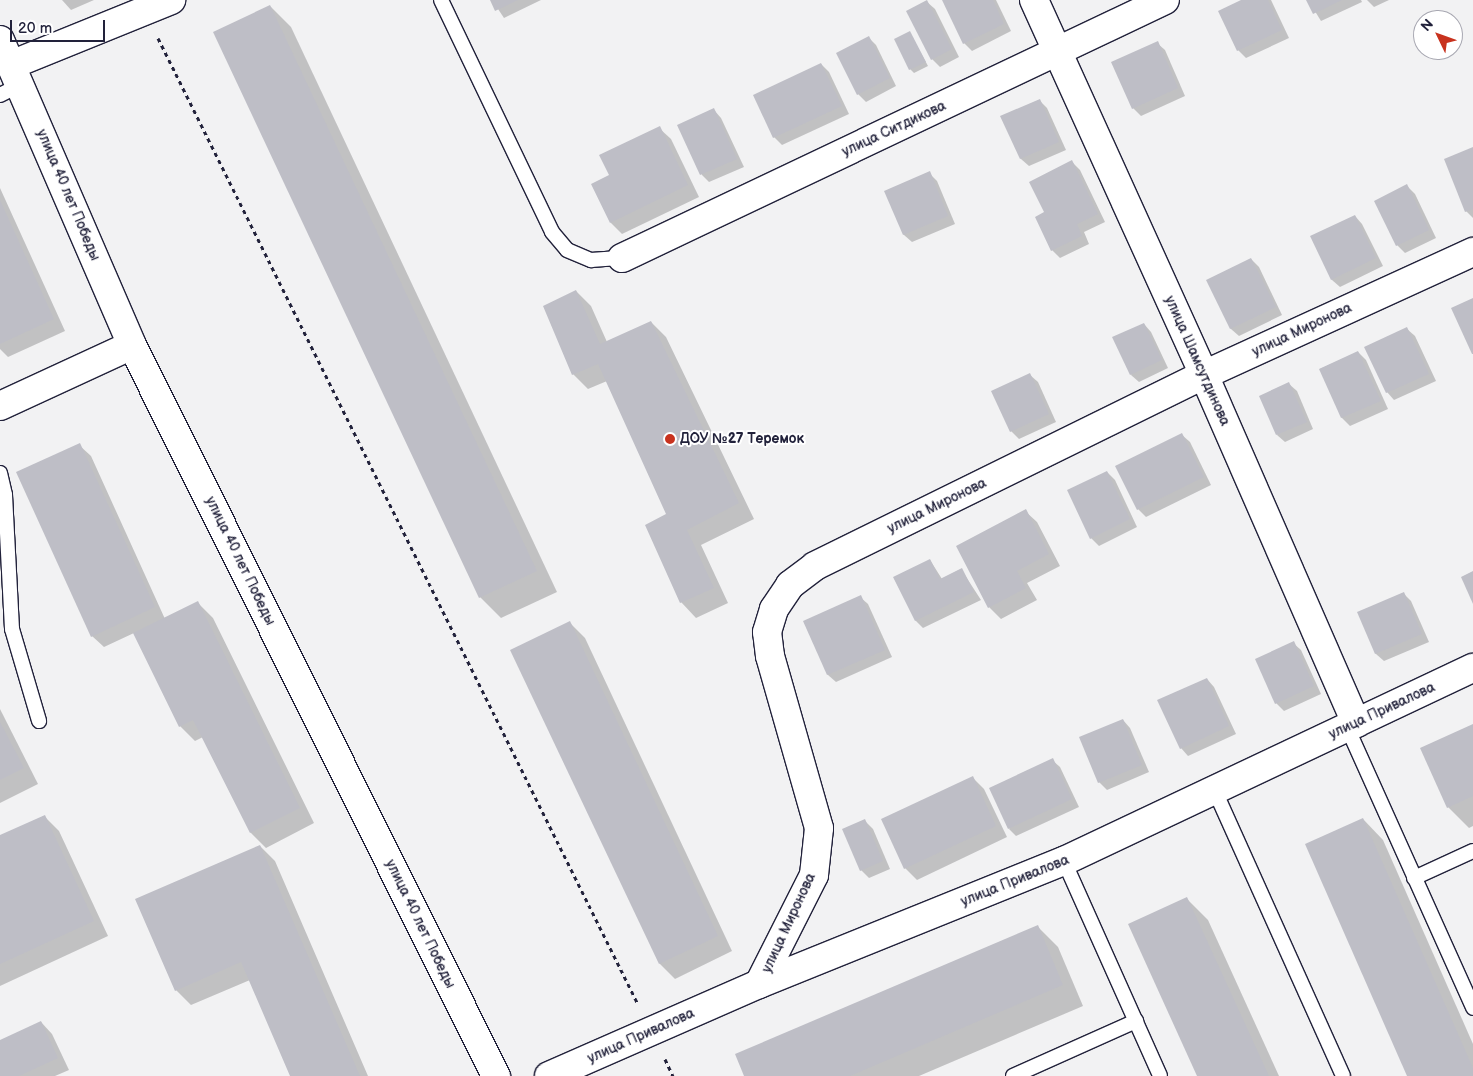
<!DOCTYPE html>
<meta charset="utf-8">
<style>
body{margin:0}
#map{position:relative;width:1473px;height:1076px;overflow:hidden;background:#f2f2f3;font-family:"Balsamiq Sans",sans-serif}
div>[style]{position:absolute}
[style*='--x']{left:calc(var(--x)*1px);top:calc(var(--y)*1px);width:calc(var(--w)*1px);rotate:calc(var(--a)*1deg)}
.shadow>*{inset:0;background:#0003}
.building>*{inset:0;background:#bebec6}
.path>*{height:3px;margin-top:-1.5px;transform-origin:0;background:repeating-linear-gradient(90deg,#22223b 0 4px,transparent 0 8px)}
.roads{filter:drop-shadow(1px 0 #22223b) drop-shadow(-1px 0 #22223b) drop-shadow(0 1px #22223b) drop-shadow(0 -1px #22223b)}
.service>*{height:14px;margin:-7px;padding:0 7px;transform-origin:7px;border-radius:7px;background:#fff}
.minor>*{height:28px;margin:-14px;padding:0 14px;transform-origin:14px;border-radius:14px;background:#fff}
.tertiary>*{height:28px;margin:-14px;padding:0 14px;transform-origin:14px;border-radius:14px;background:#fff}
.dots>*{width:14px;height:14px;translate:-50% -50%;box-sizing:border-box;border:2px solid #fff;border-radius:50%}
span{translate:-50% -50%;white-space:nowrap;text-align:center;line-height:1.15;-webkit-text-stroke:4px #fff;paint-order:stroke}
.street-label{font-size:14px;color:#22223b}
.poi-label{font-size:14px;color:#22223b;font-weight:700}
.left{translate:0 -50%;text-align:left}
.north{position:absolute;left:1413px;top:10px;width:50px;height:50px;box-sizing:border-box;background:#fff;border:1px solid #a7a7b1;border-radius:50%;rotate:312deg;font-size:14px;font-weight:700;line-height:20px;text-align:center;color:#22223b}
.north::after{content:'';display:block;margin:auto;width:18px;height:22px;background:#c8321e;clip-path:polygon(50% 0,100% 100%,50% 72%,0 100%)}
.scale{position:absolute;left:10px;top:20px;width:95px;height:22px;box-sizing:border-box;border:2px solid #22223b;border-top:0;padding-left:6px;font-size:15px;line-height:18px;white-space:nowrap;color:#22223b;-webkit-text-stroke:4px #fff;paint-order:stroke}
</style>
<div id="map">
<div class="shadow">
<div style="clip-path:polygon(62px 0,94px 0,71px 10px)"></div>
<div style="clip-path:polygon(492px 0,541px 0,504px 18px)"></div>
<div style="clip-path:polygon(943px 0,996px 0,1011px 31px,972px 51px,964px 43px)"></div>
<div style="clip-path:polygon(1244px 0,1271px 0,1289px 38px,1246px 58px,1238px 50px)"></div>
<div style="clip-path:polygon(1308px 0,1361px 0,1362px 2px,1321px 21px)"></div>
<div style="clip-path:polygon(1367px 0,1389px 0,1374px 7px)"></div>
<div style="clip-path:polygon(927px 2px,935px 9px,959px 57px,940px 67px,932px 59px)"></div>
<div style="clip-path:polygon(270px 6px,291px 27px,557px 592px,501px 618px,480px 597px)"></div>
<div style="clip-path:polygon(910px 33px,928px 66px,914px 73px,910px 69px)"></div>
<div style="clip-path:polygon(868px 37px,876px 45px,896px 86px,866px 102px,858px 94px)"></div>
<div style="clip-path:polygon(1157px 43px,1165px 50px,1185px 96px,1141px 116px,1133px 108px)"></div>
<div style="clip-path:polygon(821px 64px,829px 72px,849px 114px,782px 145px,774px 137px)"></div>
<div style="clip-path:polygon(1039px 100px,1047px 108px,1066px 150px,1029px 166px,1021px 159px,1002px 117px)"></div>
<div style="clip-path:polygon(714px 110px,721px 118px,744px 167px,709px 182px,702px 175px,679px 126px)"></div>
<div style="clip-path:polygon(659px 128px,671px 139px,699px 197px,622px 234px,611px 223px,611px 176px)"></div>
<div style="clip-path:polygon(1473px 148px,1473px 218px,1466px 211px)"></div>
<div style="clip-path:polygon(1072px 162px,1080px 170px,1105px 222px,1084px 232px,1089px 244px,1060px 258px,1052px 250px,1046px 213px)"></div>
<div style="clip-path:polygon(929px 173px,937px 181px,955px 224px,912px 242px,904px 235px,886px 192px)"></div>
<div style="clip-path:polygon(1407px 186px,1415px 194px,1436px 238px,1405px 253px,1397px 245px,1376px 201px)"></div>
<div style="clip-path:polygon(0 188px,65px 331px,8px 357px,0 349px)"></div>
<div style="clip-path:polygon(1355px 216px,1362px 224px,1383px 266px,1340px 287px,1332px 280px,1312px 237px)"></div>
<div style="clip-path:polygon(1251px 259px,1259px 267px,1282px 315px,1239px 336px,1231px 329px,1208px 281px)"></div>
<div style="clip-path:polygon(576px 291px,591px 306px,607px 342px,651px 322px,666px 337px,754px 519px,701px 545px,728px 603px,696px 618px,681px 602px,668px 514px,607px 381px,588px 389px,573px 374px)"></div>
<div style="clip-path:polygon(1144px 324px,1151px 332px,1168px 368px,1139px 382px,1131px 375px)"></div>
<div style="clip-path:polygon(1407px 329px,1415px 336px,1436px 381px,1394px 400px,1387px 392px)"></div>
<div style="clip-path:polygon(1358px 352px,1366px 360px,1388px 409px,1350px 426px,1342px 418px,1320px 369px)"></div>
<div style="clip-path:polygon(1030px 375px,1038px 382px,1056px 422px,1019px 439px,1011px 431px,993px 392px)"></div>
<div style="clip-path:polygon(1289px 384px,1297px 391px,1313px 429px,1285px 442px,1277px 435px)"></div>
<div style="clip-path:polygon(1182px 435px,1190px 442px,1211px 485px,1146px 517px,1138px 509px,1117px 466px)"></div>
<div style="clip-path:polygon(79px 445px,91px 456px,165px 619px,198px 603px,213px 618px,314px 823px,266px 848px,251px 833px,203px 737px,195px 741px,180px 726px,134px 633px,104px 647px,92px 636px)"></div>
<div style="clip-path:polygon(1107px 472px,1115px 480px,1137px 527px,1099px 546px,1091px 538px)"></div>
<div style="clip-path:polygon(1025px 511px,1037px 522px,1060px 566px,1027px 583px,1037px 600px,1001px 619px,989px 607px)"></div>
<div style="clip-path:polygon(930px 560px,942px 579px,961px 569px,981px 600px,923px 628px,916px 621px,894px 578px)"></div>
<div style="clip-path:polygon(1403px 593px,1411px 601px,1429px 642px,1384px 661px,1376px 654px,1359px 613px)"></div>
<div style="clip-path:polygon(860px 597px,868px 604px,892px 657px,836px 682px,828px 675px,804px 622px)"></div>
<div style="clip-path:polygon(570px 623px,585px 638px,732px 951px,675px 979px,660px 964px)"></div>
<div style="clip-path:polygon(1293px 643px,1301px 650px,1321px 694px,1284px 711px,1276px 703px)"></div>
<div style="clip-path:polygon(1207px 679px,1214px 687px,1236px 734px,1188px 756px,1181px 748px)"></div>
<div style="clip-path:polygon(0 709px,38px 784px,0 803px)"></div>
<div style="clip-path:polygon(1123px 720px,1130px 728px,1149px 772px,1107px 790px,1099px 782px)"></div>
<div style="clip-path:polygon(1473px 726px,1473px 826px,1469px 828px,1448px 807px)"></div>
<div style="clip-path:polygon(1052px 760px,1060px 767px,1079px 807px,1016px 836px,1009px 829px)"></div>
<div style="clip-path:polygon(972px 777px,984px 789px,1007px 837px,917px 880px,905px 868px)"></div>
<div style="clip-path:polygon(44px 816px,59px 831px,108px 936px,0 986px,0 837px)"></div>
<div style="clip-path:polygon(1363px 819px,1383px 840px,1473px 1044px,1473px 1076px,1408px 1076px)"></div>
<div style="clip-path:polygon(865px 821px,873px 829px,890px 869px,869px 878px,861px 870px)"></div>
<div style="clip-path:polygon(260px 846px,275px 861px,368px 1076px,292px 1076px,250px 980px,191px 1005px,176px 990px)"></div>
<div style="clip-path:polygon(1187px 899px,1208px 920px,1279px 1076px,1198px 1076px)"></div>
<div style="clip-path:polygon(1038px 927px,1058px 947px,1083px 1006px,919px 1076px,746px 1076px)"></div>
<div style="clip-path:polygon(41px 1022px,52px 1034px,69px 1070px,55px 1076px,0 1076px,0 1041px)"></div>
</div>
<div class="building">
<div style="clip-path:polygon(490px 0,518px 0,495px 11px)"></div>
<div style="clip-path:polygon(927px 0,952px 49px,931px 60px,906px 11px)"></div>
<div style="clip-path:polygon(942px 0,993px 0,1004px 24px,963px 44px)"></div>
<div style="clip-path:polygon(1241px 0,1268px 0,1282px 30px,1237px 51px,1218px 11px)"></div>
<div style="clip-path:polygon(1306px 0,1342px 0,1313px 14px)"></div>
<div style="clip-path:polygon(270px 5px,537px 571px,479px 598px,213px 32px)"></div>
<div style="clip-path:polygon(910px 31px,926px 62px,909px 70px,894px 39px)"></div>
<div style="clip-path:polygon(869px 36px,890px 78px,857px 95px,836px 53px)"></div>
<div style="clip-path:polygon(1158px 41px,1178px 88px,1132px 109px,1111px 62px)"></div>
<div style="clip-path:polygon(821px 63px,842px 106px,773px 138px,753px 95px)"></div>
<div style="clip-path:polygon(1040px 99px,1059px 142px,1020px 159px,1000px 116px)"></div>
<div style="clip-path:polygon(714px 108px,737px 159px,700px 175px,677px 125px)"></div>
<div style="clip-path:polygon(660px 126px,688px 185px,610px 223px,591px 184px,609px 175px,599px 155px)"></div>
<div style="clip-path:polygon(1473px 147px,1473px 209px,1465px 212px,1444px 159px)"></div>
<div style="clip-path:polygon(1072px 160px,1098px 214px,1077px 224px,1082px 236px,1051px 251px,1035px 217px,1044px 212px,1029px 182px)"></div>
<div style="clip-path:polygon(930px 171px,948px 216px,903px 235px,884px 191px)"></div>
<div style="clip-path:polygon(1407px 184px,1429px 230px,1396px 246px,1374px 201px)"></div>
<div style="clip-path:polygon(0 200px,54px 319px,0 344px)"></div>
<div style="clip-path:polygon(1355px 215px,1376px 258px,1331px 280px,1310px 236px)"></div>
<div style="clip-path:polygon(1251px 258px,1276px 307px,1230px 329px,1206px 280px)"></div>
<div style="clip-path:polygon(576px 290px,600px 344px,651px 321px,739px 503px,687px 530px,714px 588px,680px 603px,645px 525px,666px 514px,598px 364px,572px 375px,543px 306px)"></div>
<div style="clip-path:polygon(1473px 298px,1473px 354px,1472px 354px,1451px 308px)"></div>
<div style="clip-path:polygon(1144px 323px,1162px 360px,1130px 375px,1112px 337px)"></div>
<div style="clip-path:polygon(1407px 327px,1429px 374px,1386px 393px,1364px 347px)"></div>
<div style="clip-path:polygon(1358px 351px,1381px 401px,1341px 418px,1319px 369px)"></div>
<div style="clip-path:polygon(1030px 373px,1049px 414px,1010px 432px,991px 391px)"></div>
<div style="clip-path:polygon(1289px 382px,1307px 422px,1276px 435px,1259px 396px)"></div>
<div style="clip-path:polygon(1182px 433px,1204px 477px,1137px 510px,1115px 466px)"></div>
<div style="clip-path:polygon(80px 443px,155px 607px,91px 637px,16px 472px)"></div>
<div style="clip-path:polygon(1107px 471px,1130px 519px,1090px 539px,1067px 490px)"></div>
<div style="clip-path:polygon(1026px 509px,1049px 554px,1017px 571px,1026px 588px,988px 608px,956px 546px)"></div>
<div style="clip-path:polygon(930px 559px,940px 579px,962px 568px,974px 592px,915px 621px,893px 577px)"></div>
<div style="clip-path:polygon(1473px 571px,1473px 604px,1461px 577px)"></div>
<div style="clip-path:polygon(1404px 592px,1422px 634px,1375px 654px,1357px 612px)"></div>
<div style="clip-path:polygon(861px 595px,885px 650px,827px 675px,803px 621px)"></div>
<div style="clip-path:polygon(198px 601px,300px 808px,250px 833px,193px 720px,179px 727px,133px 633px)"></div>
<div style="clip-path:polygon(570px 621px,718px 936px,659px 964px,510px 650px)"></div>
<div style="clip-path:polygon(1294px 641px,1314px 686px,1275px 704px,1255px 659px)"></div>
<div style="clip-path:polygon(1207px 678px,1229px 726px,1180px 749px,1157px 700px)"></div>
<div style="clip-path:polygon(1123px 719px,1142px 765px,1098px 783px,1079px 737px)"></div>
<div style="clip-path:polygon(0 722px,24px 768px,0 780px)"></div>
<div style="clip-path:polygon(1473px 724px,1473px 796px,1447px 808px,1420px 748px)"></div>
<div style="clip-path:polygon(1053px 758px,1072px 799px,1008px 829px,989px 788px)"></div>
<div style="clip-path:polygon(973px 776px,996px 826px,904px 869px,881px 819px)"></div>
<div style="clip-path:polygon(45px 815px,94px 921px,0 964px,0 835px)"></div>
<div style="clip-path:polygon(1363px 818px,1473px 1068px,1473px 1076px,1407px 1076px,1305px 844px)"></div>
<div style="clip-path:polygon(865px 819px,883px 861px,860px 871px,842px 829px)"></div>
<div style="clip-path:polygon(260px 845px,360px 1076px,290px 1076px,241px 962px,175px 991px,135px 899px)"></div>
<div style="clip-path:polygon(1187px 897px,1269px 1076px,1197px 1076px,1128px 924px)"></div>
<div style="clip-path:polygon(1038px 925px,1063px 985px,850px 1076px,744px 1076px,735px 1054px)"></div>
<div style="clip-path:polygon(41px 1021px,58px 1058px,19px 1076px,0 1076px,0 1040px)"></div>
</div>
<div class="path">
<div style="--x:158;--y:38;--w:1079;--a:63.58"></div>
<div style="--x:665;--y:1059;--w:19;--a:65"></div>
</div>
<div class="roads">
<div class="service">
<div style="--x:441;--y:0;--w:257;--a:64.4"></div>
<div style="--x:552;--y:232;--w:23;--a:50"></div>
<div style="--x:567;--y:250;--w:26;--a:23"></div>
<div style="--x:591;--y:260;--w:31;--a:-4"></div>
<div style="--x:0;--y:95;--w:22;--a:-27"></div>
<div style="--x:0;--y:473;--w:23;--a:77"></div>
<div style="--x:5;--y:495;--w:134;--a:87"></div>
<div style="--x:12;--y:629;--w:96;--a:73.6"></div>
<div style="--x:1347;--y:727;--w:308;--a:65.8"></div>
<div style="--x:1215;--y:791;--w:312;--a:65.8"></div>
<div style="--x:1064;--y:861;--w:235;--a:65.9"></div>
<div style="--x:1414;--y:878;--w:65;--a:-24.6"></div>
<div style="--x:1013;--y:1076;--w:135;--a:-24.1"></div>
</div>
<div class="minor">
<div style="--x:1034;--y:0;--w:412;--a:65.6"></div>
<div style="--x:1204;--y:375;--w:380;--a:66.4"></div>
<div style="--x:11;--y:65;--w:173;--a:-22.1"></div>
<div style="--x:622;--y:258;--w:601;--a:-25.41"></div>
<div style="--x:0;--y:406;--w:145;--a:-24.8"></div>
<div style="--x:759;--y:984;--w:122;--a:-63.2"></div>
<div style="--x:814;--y:875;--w:47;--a:-83.9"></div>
<div style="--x:819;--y:828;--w:179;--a:-105.9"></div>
<div style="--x:770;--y:656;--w:24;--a:-97"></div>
<div style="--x:767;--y:632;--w:24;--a:-73"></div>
<div style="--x:774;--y:609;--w:29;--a:-56"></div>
<div style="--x:790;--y:585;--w:31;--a:-37"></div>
<div style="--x:815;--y:566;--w:433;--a:-26.2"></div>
<div style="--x:1204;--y:375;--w:296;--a:-24.6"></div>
<div style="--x:549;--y:1076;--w:229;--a:-23.7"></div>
<div style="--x:759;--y:984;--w:329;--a:-22"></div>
<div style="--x:1064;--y:861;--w:452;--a:-25.3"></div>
</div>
<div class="tertiary">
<div style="--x:0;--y:40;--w:332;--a:66.6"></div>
<div style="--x:132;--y:345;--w:817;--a:63.53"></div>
</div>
</div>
<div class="dots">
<div style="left:670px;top:439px;background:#c8321e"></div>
</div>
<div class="street-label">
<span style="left:894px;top:129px;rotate:-25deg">улица Ситдикова</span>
<span style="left:68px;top:195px;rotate:67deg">улица 40 лет Победы</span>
<span style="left:1302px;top:330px;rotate:-25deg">улица Миронова</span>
<span style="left:1197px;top:361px;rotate:66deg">улица Шамсутдинова</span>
<span style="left:937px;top:506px;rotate:-26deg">улица Миронова</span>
<span style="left:240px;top:561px;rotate:64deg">улица 40 лет Победы</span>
<span style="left:1382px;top:711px;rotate:-25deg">улица Привалова</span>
<span style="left:1015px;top:881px;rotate:-22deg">улица Привалова</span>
<span style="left:789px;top:923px;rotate:-65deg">улица Миронова</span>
<span style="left:420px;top:924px;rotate:64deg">улица 40 лет Победы</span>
<span style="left:641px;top:1036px;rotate:-24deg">улица Привалова</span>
</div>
<div class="poi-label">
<span class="left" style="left:680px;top:439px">ДОУ №27 Теремок</span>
</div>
<div class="north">N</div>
<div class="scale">20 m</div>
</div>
